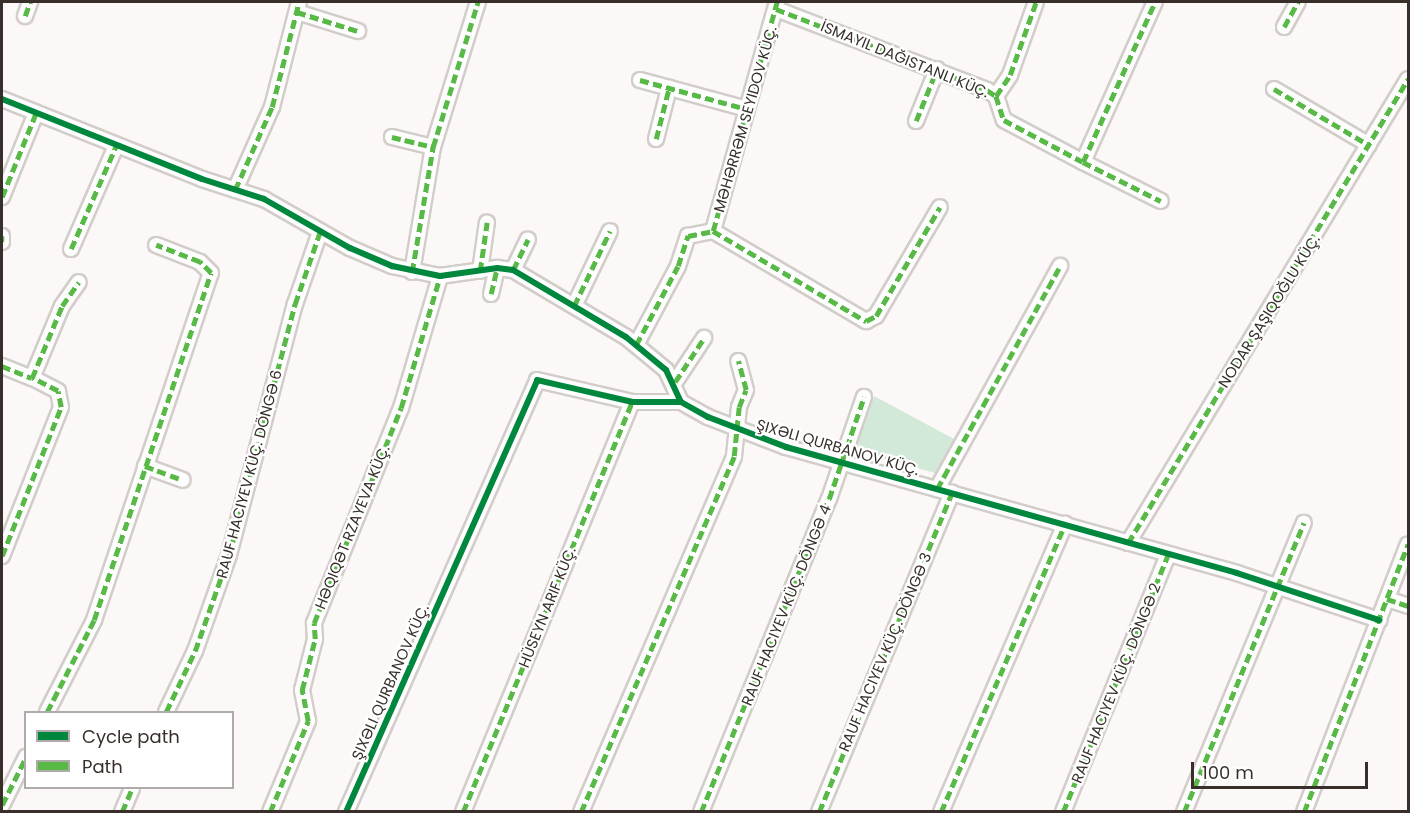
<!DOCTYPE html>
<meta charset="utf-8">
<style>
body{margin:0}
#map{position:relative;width:1410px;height:813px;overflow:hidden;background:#fbf8f7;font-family:Poppins,sans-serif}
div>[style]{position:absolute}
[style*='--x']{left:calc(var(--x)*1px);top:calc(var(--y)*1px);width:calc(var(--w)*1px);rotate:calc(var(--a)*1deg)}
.green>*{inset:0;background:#d2e8d8}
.roads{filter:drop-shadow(2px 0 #d3cdca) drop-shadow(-2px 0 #d3cdca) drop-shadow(0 2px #d3cdca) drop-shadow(0 -2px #d3cdca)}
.street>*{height:14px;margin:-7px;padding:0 7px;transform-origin:7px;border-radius:7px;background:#fefefe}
.quiet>*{height:4.5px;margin-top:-2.25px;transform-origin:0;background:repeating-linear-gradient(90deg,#58b947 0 9px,transparent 0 13.5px)}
.cycleway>*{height:6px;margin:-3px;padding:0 3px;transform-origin:3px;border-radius:3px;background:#00873e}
span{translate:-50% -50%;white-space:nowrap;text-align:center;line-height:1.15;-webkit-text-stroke:4.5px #fff;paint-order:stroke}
.street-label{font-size:15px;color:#382e2a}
.frame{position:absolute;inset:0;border:3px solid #382e2a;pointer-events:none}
.legend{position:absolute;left:24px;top:711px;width:210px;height:78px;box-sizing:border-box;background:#fff;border:2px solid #afabaa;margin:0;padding:8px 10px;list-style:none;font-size:18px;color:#382e2a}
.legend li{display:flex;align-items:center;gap:12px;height:30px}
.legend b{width:30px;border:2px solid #afabaa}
.scale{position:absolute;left:1191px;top:762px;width:177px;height:27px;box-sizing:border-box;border:3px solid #382e2a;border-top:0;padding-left:8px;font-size:18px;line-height:21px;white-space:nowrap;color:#382e2a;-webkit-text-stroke:4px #fff;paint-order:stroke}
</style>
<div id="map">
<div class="green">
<div style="clip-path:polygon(874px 396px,954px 439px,935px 473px,849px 449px)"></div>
</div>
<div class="roads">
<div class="street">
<div style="--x:776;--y:9;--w:226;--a:21"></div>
<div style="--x:987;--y:90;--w:11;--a:34"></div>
<div style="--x:996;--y:96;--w:25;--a:72"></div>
<div style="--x:1004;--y:120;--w:89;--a:28"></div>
<div style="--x:1083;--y:162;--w:175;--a:-65.8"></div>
<div style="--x:297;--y:12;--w:64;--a:17.3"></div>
<div style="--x:25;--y:16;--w:15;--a:-70"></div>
<div style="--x:1284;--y:27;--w:29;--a:-61"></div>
<div style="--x:640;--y:80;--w:111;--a:15.2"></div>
<div style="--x:1274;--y:89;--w:110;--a:30.5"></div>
<div style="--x:996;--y:96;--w:25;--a:-56"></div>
<div style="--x:1010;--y:75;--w:77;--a:-70.4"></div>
<div style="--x:2;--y:99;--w:215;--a:21.8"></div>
<div style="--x:202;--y:179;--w:65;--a:17.9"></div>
<div style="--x:264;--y:199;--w:99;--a:29.7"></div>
<div style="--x:350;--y:248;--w:46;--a:23.2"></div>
<div style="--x:392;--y:266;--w:49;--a:11.8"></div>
<div style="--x:440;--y:276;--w:58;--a:-8"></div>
<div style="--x:497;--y:268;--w:16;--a:7"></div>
<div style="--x:513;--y:270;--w:131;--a:30.7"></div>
<div style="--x:626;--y:337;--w:52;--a:39.5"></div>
<div style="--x:666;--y:370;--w:35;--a:65"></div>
<div style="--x:916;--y:121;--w:56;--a:-68"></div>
<div style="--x:392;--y:137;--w:42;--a:13.7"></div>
<div style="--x:656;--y:139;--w:53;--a:-75.7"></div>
<div style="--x:1083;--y:162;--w:87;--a:26.6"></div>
<div style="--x:235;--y:190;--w:91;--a:-66"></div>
<div style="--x:272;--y:107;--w:108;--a:-75.6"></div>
<div style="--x:2;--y:197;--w:91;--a:-68"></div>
<div style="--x:713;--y:231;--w:178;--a:30.5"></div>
<div style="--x:866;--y:321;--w:11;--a:-27"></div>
<div style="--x:876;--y:316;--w:126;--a:-59.6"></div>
<div style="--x:2;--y:236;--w:6;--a:90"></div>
<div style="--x:71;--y:249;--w:112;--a:-66.4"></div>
<div style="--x:513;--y:270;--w:34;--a:-64"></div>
<div style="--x:480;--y:271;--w:49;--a:-81.9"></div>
<div style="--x:412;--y:272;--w:127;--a:-80.5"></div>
<div style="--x:433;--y:147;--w:152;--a:-72.8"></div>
<div style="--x:491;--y:294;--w:27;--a:-77"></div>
<div style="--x:574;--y:306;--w:83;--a:-64.4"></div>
<div style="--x:636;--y:345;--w:89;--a:-62"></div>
<div style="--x:678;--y:266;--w:32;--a:-72"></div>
<div style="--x:688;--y:236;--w:25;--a:-11"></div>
<div style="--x:713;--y:231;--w:238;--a:-74.4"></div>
<div style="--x:2;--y:366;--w:32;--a:22"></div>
<div style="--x:675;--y:382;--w:53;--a:-56.6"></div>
<div style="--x:145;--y:466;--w:40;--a:20.2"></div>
<div style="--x:937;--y:489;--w:255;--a:-61.1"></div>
<div style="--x:1128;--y:543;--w:542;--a:-58.89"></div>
<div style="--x:2;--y:556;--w:160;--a:-68.4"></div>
<div style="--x:61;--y:407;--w:16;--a:-101"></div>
<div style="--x:58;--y:391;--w:29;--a:-153"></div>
<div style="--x:32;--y:378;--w:78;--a:-67.4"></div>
<div style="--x:62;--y:306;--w:29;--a:-55"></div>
<div style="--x:1387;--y:599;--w:22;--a:18"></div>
<div style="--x:47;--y:712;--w:103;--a:-62.9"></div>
<div style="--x:94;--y:620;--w:366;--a:-71.4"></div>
<div style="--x:211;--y:273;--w:16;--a:-135"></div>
<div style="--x:200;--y:262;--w:47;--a:-158.9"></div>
<div style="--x:166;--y:712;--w:68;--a:-64.6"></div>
<div style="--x:195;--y:651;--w:102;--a:-70.5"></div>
<div style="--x:229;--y:555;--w:260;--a:-75.3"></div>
<div style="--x:295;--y:304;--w:76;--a:-70.9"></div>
<div style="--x:2;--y:805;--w:54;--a:-63.4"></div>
<div style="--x:122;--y:812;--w:26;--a:-67"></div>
<div style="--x:270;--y:812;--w:99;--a:-67.3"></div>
<div style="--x:308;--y:721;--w:32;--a:-101"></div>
<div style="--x:302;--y:690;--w:53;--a:-75.7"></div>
<div style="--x:315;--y:639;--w:16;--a:-94"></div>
<div style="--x:314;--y:623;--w:232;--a:-68"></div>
<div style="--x:401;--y:408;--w:138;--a:-73.5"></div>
<div style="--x:346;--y:812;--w:472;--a:-66.1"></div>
<div style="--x:537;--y:380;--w:98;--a:13"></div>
<div style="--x:632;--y:402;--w:49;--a:0"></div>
<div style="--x:681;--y:402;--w:31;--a:29"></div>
<div style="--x:708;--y:417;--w:84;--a:21"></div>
<div style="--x:786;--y:447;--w:468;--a:15.6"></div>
<div style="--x:1237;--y:573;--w:150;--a:18.3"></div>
<div style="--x:463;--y:812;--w:443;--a:-67.6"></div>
<div style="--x:581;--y:812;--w:387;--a:-66.7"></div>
<div style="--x:734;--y:456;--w:49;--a:-84.2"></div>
<div style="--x:739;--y:407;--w:18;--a:-68"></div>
<div style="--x:746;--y:390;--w:30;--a:-105"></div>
<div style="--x:701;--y:812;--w:338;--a:-67.8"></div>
<div style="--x:829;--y:499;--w:108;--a:-71.1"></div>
<div style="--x:819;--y:812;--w:346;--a:-67.4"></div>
<div style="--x:941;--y:812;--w:314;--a:-66.7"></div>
<div style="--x:1063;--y:812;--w:278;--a:-67.8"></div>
<div style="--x:1184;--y:812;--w:313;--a:-67.5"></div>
<div style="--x:1304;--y:812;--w:287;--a:-68.8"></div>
</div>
</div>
<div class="quiet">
<div style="--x:776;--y:9;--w:226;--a:21"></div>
<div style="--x:987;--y:90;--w:11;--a:34"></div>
<div style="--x:996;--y:96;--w:25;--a:72"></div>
<div style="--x:1004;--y:120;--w:89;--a:28"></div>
<div style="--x:1083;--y:162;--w:175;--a:-65.8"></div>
<div style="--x:297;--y:12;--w:64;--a:17.3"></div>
<div style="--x:25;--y:16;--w:15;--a:-70"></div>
<div style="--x:1284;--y:27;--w:29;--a:-61"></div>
<div style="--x:640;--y:80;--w:111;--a:15.2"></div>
<div style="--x:1274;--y:89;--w:110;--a:30.5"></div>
<div style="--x:996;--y:96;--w:25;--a:-56"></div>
<div style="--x:1010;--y:75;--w:77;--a:-70.4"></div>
<div style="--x:916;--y:121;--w:56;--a:-68"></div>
<div style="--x:392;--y:137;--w:42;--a:13.7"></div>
<div style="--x:656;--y:139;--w:53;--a:-75.7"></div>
<div style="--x:1083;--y:162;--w:87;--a:26.6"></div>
<div style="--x:235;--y:190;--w:91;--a:-66"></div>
<div style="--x:272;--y:107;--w:108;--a:-75.6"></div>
<div style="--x:2;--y:197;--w:91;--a:-68"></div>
<div style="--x:713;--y:231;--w:178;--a:30.5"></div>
<div style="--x:866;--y:321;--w:11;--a:-27"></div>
<div style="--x:876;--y:316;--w:126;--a:-59.6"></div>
<div style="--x:2;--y:236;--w:6;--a:90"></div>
<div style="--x:71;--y:249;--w:112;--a:-66.4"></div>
<div style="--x:513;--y:270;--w:34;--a:-64"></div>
<div style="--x:480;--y:271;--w:49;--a:-81.9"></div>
<div style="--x:412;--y:272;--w:127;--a:-80.5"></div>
<div style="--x:433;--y:147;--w:152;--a:-72.8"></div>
<div style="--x:491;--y:294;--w:27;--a:-77"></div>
<div style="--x:574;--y:306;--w:83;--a:-64.4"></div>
<div style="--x:636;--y:345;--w:89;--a:-62"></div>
<div style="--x:678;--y:266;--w:32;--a:-72"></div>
<div style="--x:688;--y:236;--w:25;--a:-11"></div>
<div style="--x:713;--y:231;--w:238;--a:-74.4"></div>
<div style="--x:2;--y:366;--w:32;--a:22"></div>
<div style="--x:675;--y:382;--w:53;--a:-56.6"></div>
<div style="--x:145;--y:466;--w:40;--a:20.2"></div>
<div style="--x:937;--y:489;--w:255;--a:-61.1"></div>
<div style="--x:1128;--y:543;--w:542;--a:-58.89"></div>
<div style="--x:2;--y:556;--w:160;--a:-68.4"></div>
<div style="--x:61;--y:407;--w:16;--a:-101"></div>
<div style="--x:58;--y:391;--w:29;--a:-153"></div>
<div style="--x:32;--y:378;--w:78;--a:-67.4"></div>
<div style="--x:62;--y:306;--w:29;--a:-55"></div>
<div style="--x:1387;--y:599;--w:22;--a:18"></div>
<div style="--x:47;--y:712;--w:103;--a:-62.9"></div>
<div style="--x:94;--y:620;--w:366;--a:-71.4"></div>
<div style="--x:211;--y:273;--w:16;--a:-135"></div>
<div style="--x:200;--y:262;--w:47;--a:-158.9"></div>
<div style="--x:166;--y:712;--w:68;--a:-64.6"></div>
<div style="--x:195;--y:651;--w:102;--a:-70.5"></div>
<div style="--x:229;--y:555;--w:260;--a:-75.3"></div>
<div style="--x:295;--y:304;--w:76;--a:-70.9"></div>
<div style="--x:2;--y:805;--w:54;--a:-63.4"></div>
<div style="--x:122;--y:812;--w:26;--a:-67"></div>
<div style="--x:270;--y:812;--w:99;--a:-67.3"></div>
<div style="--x:308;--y:721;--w:32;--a:-101"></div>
<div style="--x:302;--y:690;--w:53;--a:-75.7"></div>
<div style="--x:315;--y:639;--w:16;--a:-94"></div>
<div style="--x:314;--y:623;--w:232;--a:-68"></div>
<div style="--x:401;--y:408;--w:138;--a:-73.5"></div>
<div style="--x:463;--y:812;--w:443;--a:-67.6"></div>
<div style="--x:581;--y:812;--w:387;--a:-66.7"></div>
<div style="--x:734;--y:456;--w:49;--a:-84.2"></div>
<div style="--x:739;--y:407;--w:18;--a:-68"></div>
<div style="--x:746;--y:390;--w:30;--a:-105"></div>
<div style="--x:701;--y:812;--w:338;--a:-67.8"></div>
<div style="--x:829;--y:499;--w:108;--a:-71.1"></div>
<div style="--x:819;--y:812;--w:346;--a:-67.4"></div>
<div style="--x:941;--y:812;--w:314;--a:-66.7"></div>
<div style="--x:1063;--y:812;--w:278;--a:-67.8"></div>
<div style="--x:1184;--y:812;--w:313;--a:-67.5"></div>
<div style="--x:1304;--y:812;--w:287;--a:-68.8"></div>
</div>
<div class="cycleway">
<div style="--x:2;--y:99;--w:215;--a:21.8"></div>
<div style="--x:202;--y:179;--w:65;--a:17.9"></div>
<div style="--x:264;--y:199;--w:99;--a:29.7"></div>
<div style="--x:350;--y:248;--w:46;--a:23.2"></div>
<div style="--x:392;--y:266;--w:49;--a:11.8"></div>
<div style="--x:440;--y:276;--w:58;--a:-8"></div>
<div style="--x:497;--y:268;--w:16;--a:7"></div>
<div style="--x:513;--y:270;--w:131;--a:30.7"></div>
<div style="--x:626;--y:337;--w:52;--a:39.5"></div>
<div style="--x:666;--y:370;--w:35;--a:65"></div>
<div style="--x:346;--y:812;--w:472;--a:-66.1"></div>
<div style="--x:537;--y:380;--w:98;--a:13"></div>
<div style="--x:632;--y:402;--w:49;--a:0"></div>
<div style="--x:681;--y:402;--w:31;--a:29"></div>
<div style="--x:708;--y:417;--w:84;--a:21"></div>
<div style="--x:786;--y:447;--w:468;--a:15.6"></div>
<div style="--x:1237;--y:573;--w:150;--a:18.3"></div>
</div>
<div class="street-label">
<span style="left:905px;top:59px;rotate:22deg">İSMAYIL DAĞISTANLI KÜÇ.</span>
<span style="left:745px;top:119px;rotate:-74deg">MƏHƏRRƏM SEYIDOV KÜÇ.</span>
<span style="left:1269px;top:311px;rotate:-58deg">NODAR ŞAŞIQOĞLU KÜÇ.</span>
<span style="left:838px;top:447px;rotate:16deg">ŞIXƏLI QURBANOV KÜÇ.</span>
<span style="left:249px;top:474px;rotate:-75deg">RAUF HACIYEV KÜÇ. DÖNGƏ 6</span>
<span style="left:352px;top:527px;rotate:-68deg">HƏQIQƏT RZAYEVA KÜÇ.</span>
<span style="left:786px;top:605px;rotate:-68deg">RAUF HACIYEV KÜÇ. DÖNGƏ 4</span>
<span style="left:547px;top:607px;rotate:-68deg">HÜSEYN ARIF KÜÇ.</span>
<span style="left:885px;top:652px;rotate:-67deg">RAUF HACIYEV KÜÇ. DÖNGƏ 3</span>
<span style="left:390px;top:682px;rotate:-66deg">ŞIXƏLI QURBANOV KÜÇ.</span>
<span style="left:1116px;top:683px;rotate:-68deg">RAUF HACIYEV KÜÇ. DÖNGƏ 2</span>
</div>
<div class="frame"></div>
<ul class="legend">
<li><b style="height:8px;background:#00873e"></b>Cycle path</li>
<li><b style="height:8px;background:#58b947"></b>Path</li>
</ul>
<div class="scale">100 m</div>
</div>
